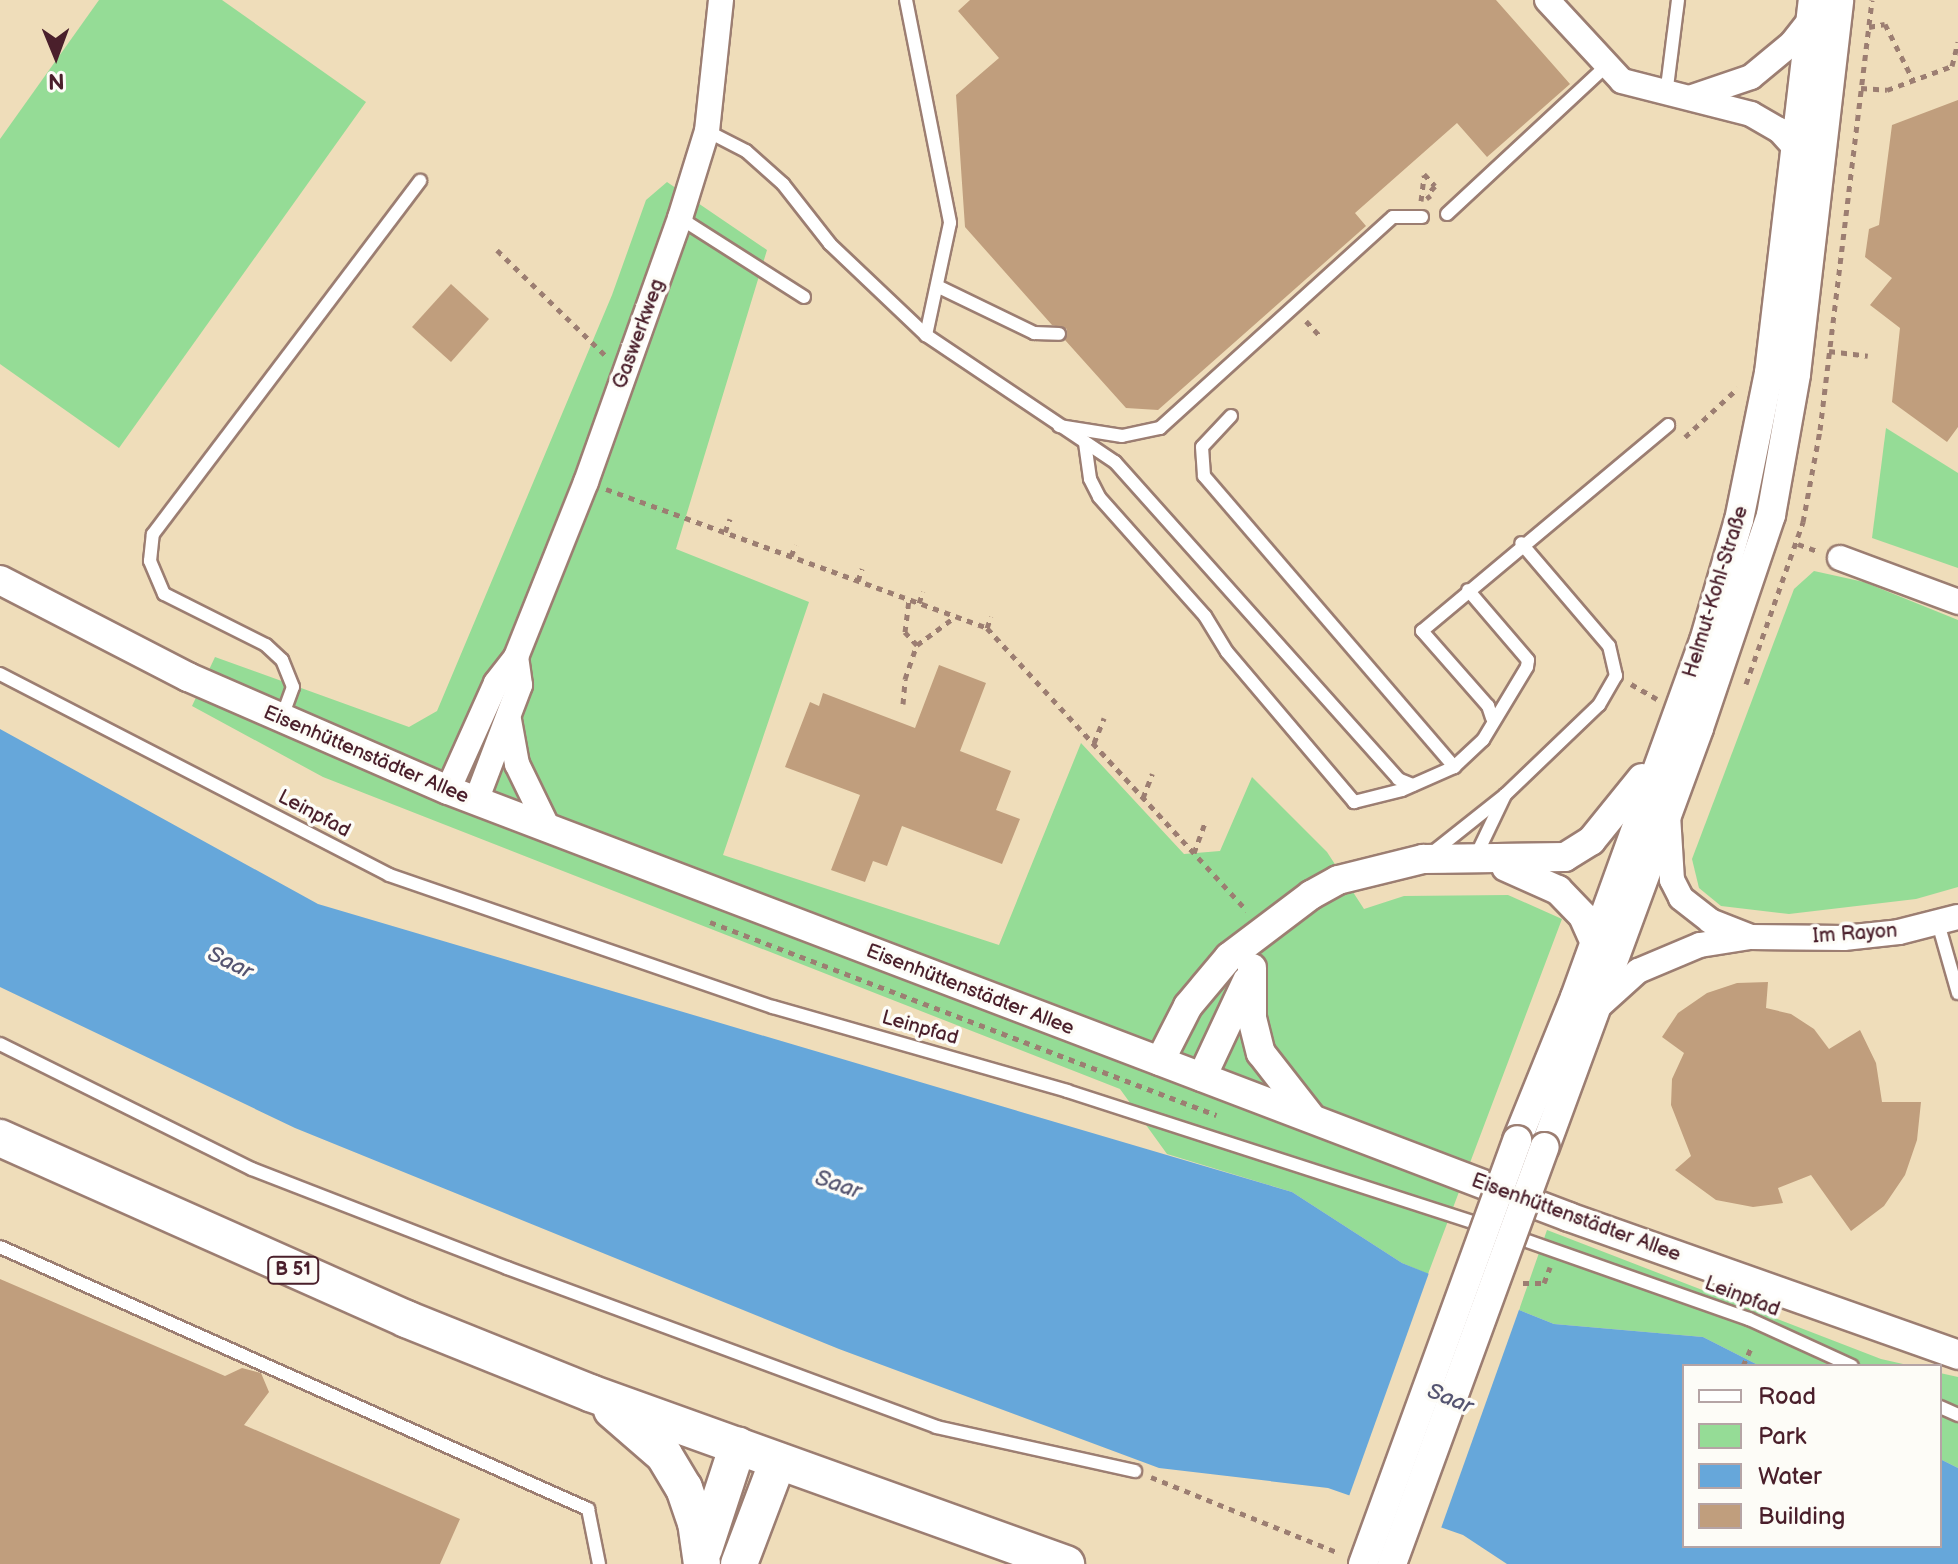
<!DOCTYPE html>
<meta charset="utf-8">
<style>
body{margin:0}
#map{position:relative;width:1958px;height:1564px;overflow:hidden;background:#efddba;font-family:"Balsamiq Sans",sans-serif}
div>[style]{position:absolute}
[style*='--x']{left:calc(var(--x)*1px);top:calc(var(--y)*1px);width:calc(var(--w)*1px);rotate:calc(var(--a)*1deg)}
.green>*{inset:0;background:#95dc96}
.water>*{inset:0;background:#66a7da}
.pier>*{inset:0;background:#efddba}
.building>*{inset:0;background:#c09e7d}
.path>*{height:5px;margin-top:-2.5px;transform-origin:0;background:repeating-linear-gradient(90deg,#9c7e72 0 6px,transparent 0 12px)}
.roads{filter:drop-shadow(2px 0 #9c7e72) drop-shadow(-2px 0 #9c7e72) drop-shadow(0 2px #9c7e72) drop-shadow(0 -2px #9c7e72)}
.service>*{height:12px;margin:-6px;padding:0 6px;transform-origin:6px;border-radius:6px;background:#fff}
.minor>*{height:24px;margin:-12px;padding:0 12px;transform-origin:12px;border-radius:12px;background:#fff}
.tertiary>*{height:28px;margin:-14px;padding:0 14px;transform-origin:14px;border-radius:14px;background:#fff}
.primary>*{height:36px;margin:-18px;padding:0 18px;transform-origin:18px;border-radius:18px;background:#fff}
.bridges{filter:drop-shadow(2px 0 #9c7e72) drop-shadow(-2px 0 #9c7e72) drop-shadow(0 2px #9c7e72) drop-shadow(0 -2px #9c7e72)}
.tertiary-bridge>*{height:28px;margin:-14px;padding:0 14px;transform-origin:14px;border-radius:14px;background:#fff}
span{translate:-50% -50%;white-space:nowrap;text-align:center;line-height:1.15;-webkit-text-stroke:7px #fdfcf7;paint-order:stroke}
.shield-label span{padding:2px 6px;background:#fdfcf7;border:2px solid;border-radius:6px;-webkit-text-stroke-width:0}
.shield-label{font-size:18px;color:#4a1f2b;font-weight:700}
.street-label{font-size:20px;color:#4a1f2b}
.water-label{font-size:22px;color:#555571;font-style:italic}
.legend{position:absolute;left:1682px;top:1364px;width:260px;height:184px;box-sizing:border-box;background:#fdfcf7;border:2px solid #b5a4a5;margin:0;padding:10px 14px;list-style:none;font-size:24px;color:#4a1f2b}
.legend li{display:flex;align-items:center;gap:16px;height:40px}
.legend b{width:40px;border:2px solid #b5a4a5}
.north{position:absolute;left:16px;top:16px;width:80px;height:80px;-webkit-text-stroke:6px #fdfcf7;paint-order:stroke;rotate:179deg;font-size:22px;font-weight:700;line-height:32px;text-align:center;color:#4a1f2b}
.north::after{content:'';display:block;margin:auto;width:28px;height:36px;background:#4a1f2b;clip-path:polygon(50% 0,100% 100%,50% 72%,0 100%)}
</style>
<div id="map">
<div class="green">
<div style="clip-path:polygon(99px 0,222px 0,366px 102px,119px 448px,0 364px,0 139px)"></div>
<div style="clip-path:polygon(667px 182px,767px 250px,676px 549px,809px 602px,723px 855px,999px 945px,1081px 743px,1184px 854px,1220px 851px,1252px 777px,1327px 852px,1364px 909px,1404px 896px,1508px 895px,1562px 919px,1428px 1274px,1402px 1263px,1292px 1192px,1167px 1154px,1120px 1089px,323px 777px,192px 706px,215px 657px,409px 727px,437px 711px,612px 295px,646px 200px)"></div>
<div style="clip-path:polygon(1886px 428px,1958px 473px,1958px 568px,1872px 538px)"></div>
<div style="clip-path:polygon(1814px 571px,1864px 582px,1958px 620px,1958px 887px,1916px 899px,1789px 914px,1721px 906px,1699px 888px,1692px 859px,1794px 589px)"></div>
<div style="clip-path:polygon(1547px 1230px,1881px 1359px,1912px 1366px,1760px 1366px,1703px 1337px,1554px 1324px,1519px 1310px)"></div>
<div style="clip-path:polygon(1940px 1373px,1958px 1377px,1958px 1468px,1940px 1459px)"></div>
</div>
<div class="water">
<div style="clip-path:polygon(0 729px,318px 904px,1292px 1192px,1402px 1263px,1554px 1324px,1703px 1337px,1760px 1366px,1684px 1366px,1684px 1546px,1940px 1546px,1940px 1459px,1958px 1468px,1958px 1564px,1507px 1564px,1463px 1535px,1328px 1488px,1159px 1468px,839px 1349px,295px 1128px,0 987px)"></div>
</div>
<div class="pier">
<div style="clip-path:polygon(1430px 1270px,1520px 1307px,1440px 1531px,1348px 1499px)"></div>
</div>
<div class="building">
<div style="clip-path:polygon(970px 0,1496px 0,1570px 84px,1487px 157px,1457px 123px,1355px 213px,1366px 226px,1158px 410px,1126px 408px,1065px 340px,1067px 329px,1052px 325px,965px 227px,956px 95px,999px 58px,958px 11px)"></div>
<div style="clip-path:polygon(1958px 100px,1958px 427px,1947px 442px,1892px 402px,1900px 328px,1870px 305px,1892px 278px,1865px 257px,1869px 229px,1879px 225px,1892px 125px)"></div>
<div style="clip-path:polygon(451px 284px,489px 319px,451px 362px,412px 327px)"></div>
<div style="clip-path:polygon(939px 665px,986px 683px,960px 751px,1011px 771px,996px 810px,1020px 819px,1002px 864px,902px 826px,887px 866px,873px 861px,865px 882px,831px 870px,860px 795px,785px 767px,810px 702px,819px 706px,823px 693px,915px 728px)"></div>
<div style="clip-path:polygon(1768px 982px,1766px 1008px,1791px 1014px,1814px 1029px,1829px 1049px,1860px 1030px,1876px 1063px,1882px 1102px,1921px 1102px,1917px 1140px,1905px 1175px,1884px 1206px,1851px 1231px,1811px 1175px,1778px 1188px,1783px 1203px,1753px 1207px,1716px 1200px,1675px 1170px,1691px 1156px,1671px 1105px,1672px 1079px,1684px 1053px,1662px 1037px,1678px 1013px,1707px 993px,1737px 983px)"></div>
<div style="clip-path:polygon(0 1279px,225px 1376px,242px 1368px,261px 1373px,269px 1392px,244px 1425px,460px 1519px,440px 1564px,0 1564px)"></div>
</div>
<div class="path">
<div style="--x:1869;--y:27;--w:16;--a:-11"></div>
<div style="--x:1885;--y:24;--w:63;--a:63.4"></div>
<div style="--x:1861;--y:88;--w:26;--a:4"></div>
<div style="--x:1887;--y:90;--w:69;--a:-20.3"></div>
<div style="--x:1952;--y:66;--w:25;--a:-76"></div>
<div style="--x:1424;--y:174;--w:16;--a:47"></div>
<div style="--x:1435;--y:186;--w:12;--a:132"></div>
<div style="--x:1427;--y:195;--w:5;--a:53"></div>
<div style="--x:1421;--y:201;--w:26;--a:-83"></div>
<div style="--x:497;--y:250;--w:152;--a:44.2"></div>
<div style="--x:1306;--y:321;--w:21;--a:47"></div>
<div style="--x:1829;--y:351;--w:39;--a:7"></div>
<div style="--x:1685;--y:437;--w:72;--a:-42.8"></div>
<div style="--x:606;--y:489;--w:406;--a:20"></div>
<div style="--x:987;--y:628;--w:384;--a:47.4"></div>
<div style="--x:725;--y:532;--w:14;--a:-69"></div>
<div style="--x:1798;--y:544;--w:23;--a:20"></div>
<div style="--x:791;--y:556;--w:12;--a:-66"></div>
<div style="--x:858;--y:581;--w:13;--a:-72"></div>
<div style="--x:919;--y:603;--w:12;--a:-70"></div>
<div style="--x:987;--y:628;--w:12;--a:-70"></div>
<div style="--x:917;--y:645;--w:47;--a:-36.4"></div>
<div style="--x:1631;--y:684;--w:30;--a:30"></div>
<div style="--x:1746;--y:684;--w:172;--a:-70.6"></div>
<div style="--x:1803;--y:522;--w:94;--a:-79.5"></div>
<div style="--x:1820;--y:430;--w:433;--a:-83.1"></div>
<div style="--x:903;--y:704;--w:25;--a:-85"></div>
<div style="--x:905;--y:679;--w:36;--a:-71"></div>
<div style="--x:917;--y:645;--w:18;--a:-133"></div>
<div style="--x:905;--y:632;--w:32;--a:-83"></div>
<div style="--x:1094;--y:743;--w:27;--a:-68"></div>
<div style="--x:1143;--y:798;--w:26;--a:-69"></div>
<div style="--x:1194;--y:853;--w:33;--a:-70"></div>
<div style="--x:710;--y:922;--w:542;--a:20.88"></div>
<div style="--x:1523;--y:1283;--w:21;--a:0"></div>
<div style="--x:1544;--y:1283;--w:17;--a:-69"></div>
<div style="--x:1743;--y:1366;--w:20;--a:-66"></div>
<div style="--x:1151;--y:1477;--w:203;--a:22"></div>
</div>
<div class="roads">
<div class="service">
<div style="--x:906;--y:0;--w:227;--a:78.8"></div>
<div style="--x:950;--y:223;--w:115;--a:102.1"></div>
<div style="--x:1666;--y:95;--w:96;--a:-82.8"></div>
<div style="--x:707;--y:131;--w:44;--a:27.1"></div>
<div style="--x:746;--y:151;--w:50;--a:41.7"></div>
<div style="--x:783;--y:184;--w:76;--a:51.9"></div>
<div style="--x:830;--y:244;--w:132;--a:43.5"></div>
<div style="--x:926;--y:335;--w:228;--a:33.9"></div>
<div style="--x:1115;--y:462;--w:425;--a:48.2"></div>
<div style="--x:1398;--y:779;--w:16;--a:22"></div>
<div style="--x:1447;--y:214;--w:216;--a:-42.9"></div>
<div style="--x:680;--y:218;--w:147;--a:32.5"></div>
<div style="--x:939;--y:287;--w:106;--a:25.8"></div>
<div style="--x:1034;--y:333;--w:25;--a:2"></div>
<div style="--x:1231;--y:416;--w:42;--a:133.1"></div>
<div style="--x:1202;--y:447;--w:29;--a:86"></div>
<div style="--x:1204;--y:476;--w:384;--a:49.3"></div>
<div style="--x:1059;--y:426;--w:64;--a:9"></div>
<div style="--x:1122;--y:436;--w:39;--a:-12"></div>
<div style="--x:1160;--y:428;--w:314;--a:-42.2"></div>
<div style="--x:1393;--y:217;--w:29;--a:0"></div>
<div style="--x:1085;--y:443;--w:36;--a:82"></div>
<div style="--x:1090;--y:479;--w:20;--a:63"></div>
<div style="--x:1099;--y:497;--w:159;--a:48.3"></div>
<div style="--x:1205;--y:616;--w:42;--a:58.6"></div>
<div style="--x:1227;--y:652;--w:197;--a:49.7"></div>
<div style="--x:1354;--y:802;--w:49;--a:-14"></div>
<div style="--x:1402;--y:790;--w:57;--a:-23.9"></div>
<div style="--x:1454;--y:767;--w:40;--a:-43"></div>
<div style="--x:1483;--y:740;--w:85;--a:-58.9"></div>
<div style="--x:1527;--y:667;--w:7;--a:-82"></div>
<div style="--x:1528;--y:660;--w:92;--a:-130.6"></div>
<div style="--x:0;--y:674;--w:438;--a:27.3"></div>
<div style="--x:389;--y:875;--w:406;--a:19"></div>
<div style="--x:773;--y:1007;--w:306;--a:15.9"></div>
<div style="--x:1067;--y:1091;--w:442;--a:17.9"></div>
<div style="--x:282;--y:717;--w:32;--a:-70"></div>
<div style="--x:293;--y:687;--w:29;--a:-112"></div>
<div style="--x:282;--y:660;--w:22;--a:-137"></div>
<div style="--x:266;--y:645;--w:114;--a:-153.4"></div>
<div style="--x:164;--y:594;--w:36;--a:-113"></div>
<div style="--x:150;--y:561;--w:27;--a:-84"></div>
<div style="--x:153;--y:534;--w:443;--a:-52.9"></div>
<div style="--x:1492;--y:718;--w:13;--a:-108"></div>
<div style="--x:1488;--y:706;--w:100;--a:-131.3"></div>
<div style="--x:1422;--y:631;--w:321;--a:-39.9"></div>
<div style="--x:1432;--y:853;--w:93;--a:-38.5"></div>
<div style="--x:1505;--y:795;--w:130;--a:-43.8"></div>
<div style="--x:1599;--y:705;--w:34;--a:-60"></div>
<div style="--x:1616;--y:676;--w:31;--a:-103"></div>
<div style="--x:1609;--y:646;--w:135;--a:-130.5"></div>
<div style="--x:1474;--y:860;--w:72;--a:-64.5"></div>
<div style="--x:1938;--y:923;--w:73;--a:74.1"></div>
<div style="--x:0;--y:1044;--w:281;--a:26.4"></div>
<div style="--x:252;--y:1169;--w:274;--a:21.2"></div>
<div style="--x:507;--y:1268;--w:458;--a:20.3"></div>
<div style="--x:936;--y:1427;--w:204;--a:12.5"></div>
<div style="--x:1513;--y:1236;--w:250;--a:19.4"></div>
<div style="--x:1749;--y:1319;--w:113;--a:24.5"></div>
<div style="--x:0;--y:1247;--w:644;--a:24.02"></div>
<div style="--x:588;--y:1509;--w:56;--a:78.7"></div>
<div style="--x:1940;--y:1407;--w:20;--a:24"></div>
</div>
<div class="minor">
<div style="--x:1547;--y:0;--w:110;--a:47.2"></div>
<div style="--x:1622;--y:81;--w:133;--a:14.3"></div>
<div style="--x:1751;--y:114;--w:32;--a:30"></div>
<div style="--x:1779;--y:130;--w:28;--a:48"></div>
<div style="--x:1692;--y:97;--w:62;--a:-18.7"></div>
<div style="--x:1751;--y:77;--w:53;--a:-39.7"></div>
<div style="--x:1792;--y:43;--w:31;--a:-52"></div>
<div style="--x:1840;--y:558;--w:126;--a:20.4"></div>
<div style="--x:509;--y:720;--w:45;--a:79.7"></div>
<div style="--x:517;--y:764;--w:73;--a:64.1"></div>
<div style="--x:448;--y:790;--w:117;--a:-65.8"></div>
<div style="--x:496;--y:683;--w:33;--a:-52"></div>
<div style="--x:516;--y:657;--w:188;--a:-68.2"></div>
<div style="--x:586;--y:482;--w:280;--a:-70.4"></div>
<div style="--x:680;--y:218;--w:91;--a:-72.8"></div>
<div style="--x:707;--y:131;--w:132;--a:-83.9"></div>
<div style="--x:476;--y:801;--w:124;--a:-69.2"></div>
<div style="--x:520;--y:685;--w:28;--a:-98"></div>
<div style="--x:1668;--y:815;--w:65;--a:86.5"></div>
<div style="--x:1672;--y:880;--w:20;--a:63"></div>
<div style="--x:1681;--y:898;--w:37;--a:38"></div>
<div style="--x:1710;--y:921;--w:41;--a:21.5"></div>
<div style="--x:1598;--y:1007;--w:54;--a:-42"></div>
<div style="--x:1638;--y:971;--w:67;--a:-22.8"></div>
<div style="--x:1700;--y:945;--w:51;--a:-9.1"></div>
<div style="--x:1750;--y:937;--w:94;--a:0.6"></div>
<div style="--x:1844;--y:938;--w:55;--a:-6.2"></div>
<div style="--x:1899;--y:932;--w:61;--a:-14.3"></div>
</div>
<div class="tertiary">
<div style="--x:0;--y:580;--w:212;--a:27.3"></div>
<div style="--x:188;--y:677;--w:283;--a:23.5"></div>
<div style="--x:448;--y:790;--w:1200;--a:20.85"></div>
<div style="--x:1569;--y:1217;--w:413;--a:19.5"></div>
<div style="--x:1506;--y:867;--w:57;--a:23.9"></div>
<div style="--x:1558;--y:890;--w:36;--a:46"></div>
<div style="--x:1583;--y:916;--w:24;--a:66"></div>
<div style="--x:1252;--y:968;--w:50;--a:90"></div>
<div style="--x:1252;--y:1018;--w:36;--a:76"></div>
<div style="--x:1261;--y:1053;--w:80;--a:52.1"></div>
<div style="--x:1160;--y:1061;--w:62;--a:-63"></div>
<div style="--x:1188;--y:1006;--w:64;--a:-50.1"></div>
<div style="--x:1229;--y:957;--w:103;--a:-37.1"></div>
<div style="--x:1311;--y:895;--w:31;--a:-29"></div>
<div style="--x:1338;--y:880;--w:88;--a:-13.9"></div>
<div style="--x:1423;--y:859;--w:142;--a:-0.8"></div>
<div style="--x:1565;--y:857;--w:31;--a:-32"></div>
<div style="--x:1591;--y:841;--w:81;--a:-51"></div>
<div style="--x:1202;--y:1077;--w:106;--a:-64.9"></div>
<div style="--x:1517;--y:1140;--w:154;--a:-67.9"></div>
<div style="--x:1575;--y:997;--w:379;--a:-70.1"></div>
<div style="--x:1704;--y:641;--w:126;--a:-73.9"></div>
<div style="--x:1739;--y:520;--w:150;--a:-78.5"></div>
<div style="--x:1769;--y:373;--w:376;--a:-83.3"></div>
<div style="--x:1545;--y:1147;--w:446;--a:-69.8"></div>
<div style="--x:1699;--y:728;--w:225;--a:-71.3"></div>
<div style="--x:1771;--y:515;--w:143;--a:-79.9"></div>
<div style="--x:1796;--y:374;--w:376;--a:-83.4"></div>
</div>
<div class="primary">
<div style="--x:0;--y:1138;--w:445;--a:24"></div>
<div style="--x:406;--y:1319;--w:198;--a:21.9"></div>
<div style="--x:590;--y:1393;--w:506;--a:19.76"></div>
<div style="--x:612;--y:1410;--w:69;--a:40.9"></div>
<div style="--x:664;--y:1455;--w:39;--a:59"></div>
<div style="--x:684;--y:1488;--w:36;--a:71"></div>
<div style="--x:696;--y:1522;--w:42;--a:81.9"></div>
<div style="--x:704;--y:1549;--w:109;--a:-71.9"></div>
<div style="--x:739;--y:1564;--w:110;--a:-69.3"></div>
</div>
</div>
<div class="bridges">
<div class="tertiary-bridge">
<div style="--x:1363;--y:1564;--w:451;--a:-70"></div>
<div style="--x:1392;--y:1564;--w:444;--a:-69.9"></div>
</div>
</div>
<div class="shield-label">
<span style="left:293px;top:1270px">B 51</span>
</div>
<div class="street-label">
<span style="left:639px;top:334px;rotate:-70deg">Gaswerkweg</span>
<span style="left:1716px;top:592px;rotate:-73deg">Helmut-Kohl-Straße</span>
<span style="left:366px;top:755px;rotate:23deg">Eisenhüttenstädter Allee</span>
<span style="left:314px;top:814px;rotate:28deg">Leinpfad</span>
<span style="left:1855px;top:934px;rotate:-4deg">Im Rayon</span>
<span style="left:970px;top:990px;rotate:21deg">Eisenhüttenstädter Allee</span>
<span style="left:920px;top:1028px;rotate:16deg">Leinpfad</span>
<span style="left:1576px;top:1218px;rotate:20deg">Eisenhüttenstädter Allee</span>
<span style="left:1742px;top:1297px;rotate:21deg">Leinpfad</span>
</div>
<div class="water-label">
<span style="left:230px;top:963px;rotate:26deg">Saar</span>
<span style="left:838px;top:1185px;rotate:19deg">Saar</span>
<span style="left:1450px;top:1399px;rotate:22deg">Saar</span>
</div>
<ul class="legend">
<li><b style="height:10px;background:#fff"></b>Road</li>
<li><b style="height:22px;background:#95dc96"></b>Park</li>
<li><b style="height:22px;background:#66a7da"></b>Water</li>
<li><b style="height:22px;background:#c09e7d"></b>Building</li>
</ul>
<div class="north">N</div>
</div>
